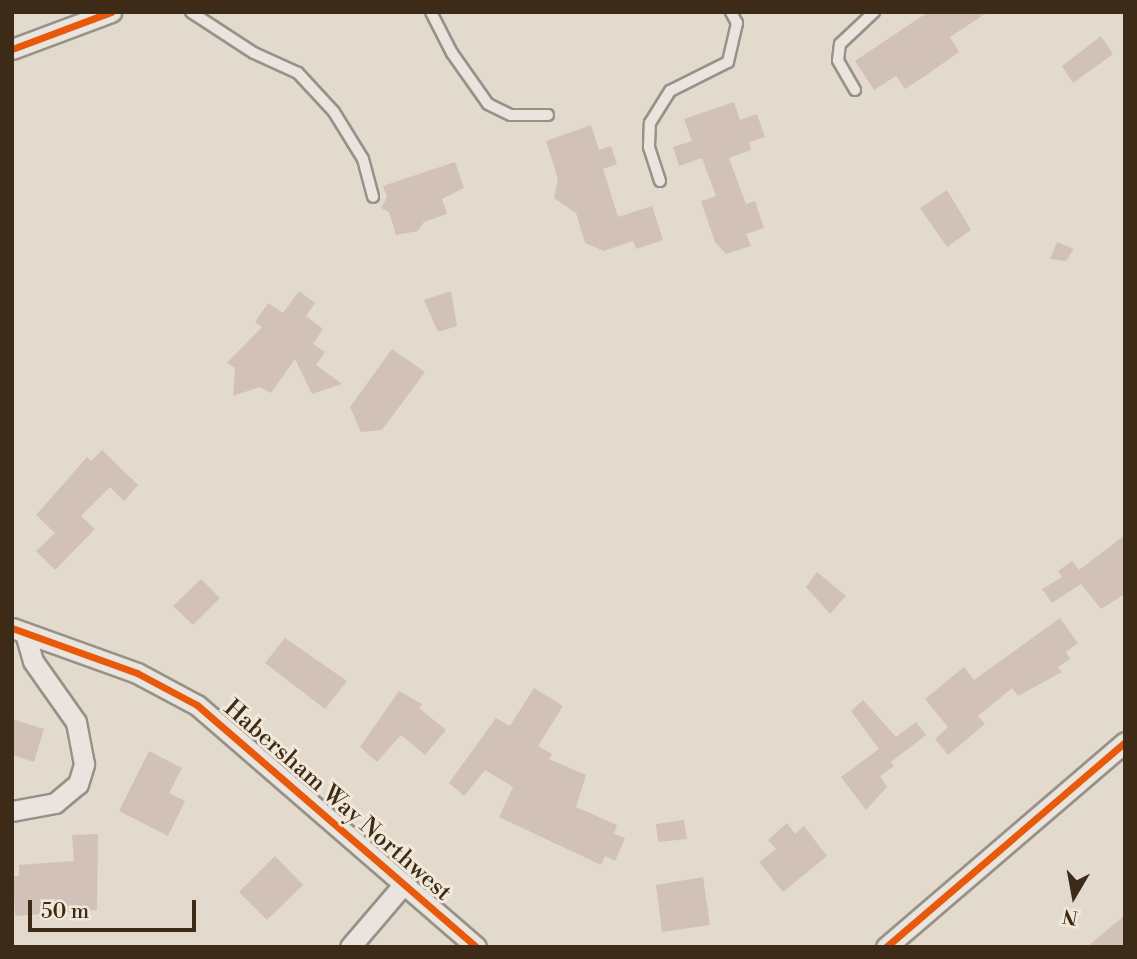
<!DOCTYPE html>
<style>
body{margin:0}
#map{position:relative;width:1137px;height:959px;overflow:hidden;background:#e2dacd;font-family:"Libre Bodoni",serif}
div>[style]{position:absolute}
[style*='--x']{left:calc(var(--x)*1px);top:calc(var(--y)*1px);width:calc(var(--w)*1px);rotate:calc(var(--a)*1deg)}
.building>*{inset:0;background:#d2c1b8}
.roads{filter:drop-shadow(2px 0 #989187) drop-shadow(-2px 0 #989187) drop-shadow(0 2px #989187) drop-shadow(0 -2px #989187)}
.service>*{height:10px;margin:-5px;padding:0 5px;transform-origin:5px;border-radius:5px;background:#e9e4de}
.minor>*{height:19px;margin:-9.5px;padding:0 9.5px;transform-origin:9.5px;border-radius:9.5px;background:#e9e4de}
.cycleway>*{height:7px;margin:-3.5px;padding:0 3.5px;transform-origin:3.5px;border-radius:3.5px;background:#e8590c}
span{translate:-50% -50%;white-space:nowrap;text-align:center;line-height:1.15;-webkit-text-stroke:6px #f2e8d9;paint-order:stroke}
.street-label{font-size:24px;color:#3d2b17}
.frame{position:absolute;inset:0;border:14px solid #3d2b17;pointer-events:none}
.north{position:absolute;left:1039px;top:861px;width:70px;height:70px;-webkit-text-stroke:5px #f2e8d9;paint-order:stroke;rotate:190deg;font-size:19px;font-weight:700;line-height:28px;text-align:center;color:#3d2b17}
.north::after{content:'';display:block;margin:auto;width:24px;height:32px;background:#3d2b17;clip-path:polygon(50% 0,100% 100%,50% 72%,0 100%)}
.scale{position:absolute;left:28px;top:900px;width:168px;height:32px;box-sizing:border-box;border:4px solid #3d2b17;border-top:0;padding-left:9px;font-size:21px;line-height:24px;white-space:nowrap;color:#3d2b17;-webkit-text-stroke:5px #f2e8d9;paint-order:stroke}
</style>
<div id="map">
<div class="building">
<div style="clip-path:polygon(928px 12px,988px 12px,950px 37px,959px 52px,925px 76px,905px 89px,896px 76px,874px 90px,855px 61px)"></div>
<div style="clip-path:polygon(1101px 36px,1113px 54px,1073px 83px,1062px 66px)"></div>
<div style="clip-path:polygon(734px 102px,740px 120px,757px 114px,765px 137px,749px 142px,751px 150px,729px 158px,746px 204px,755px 201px,764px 228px,746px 234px,751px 246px,726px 254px,715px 242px,701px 201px,716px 196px,702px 158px,679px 166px,673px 147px,692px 141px,684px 119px)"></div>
<div style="clip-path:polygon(591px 125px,599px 150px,611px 146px,617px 164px,603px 169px,618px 217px,652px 206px,663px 240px,636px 249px,633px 241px,604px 251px,585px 243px,576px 213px,554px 198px,558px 179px,546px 141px)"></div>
<div style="clip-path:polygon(455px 162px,464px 188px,442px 199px,447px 214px,424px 222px,418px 231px,396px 235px,389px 212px,381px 208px,387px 197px,383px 186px)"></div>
<div style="clip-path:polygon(947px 190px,971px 230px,947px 247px,920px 208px)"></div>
<div style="clip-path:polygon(1057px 242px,1074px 249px,1066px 261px,1050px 259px)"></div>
<div style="clip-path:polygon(299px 291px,315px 303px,306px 316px,323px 329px,313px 344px,325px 352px,316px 365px,342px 384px,312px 394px,295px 359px,271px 393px,260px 387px,233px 396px,235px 368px,227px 363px,262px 327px,255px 322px,268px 303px,283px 313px)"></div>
<div style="clip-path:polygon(451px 291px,457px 326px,438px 332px,424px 300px)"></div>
<div style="clip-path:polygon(392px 349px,425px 372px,382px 430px,361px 432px,350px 407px)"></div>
<div style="clip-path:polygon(102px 450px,138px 485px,124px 501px,110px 487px,81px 516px,95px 529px,55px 570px,36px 551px,55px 533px,36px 515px,87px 457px,91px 461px)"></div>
<div style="clip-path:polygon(1125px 535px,1125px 594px,1101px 609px,1081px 584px,1052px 603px,1042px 589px,1062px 577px,1058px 571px,1072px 561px,1079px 570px)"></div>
<div style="clip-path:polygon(817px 572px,846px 596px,830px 614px,806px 587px)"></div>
<div style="clip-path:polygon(201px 579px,220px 598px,193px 625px,173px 606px)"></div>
<div style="clip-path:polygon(1060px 618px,1078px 643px,1066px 652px,1070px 659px,1058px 667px,1062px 672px,1018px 696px,1012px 688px,978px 716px,985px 724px,948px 755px,935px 739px,948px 727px,925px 699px,964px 667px,974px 680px)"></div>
<div style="clip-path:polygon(285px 638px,347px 681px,325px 709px,265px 663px)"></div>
<div style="clip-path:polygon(534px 688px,563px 706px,538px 746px,552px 754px,549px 759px,586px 775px,576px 807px,617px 825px,614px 834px,625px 838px,615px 861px,605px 856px,601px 865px,499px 817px,513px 787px,485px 770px,464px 796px,449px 783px,496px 718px,510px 726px)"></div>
<div style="clip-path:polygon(399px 691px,422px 704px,419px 708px,446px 730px,425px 755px,401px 735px,377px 762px,360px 747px)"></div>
<div style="clip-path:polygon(863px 700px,896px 737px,916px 722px,926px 735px,891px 762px,894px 766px,880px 776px,887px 787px,866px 810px,841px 777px,879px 749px,851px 711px)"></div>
<div style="clip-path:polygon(12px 719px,44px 729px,34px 762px,12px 755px)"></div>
<div style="clip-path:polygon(149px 751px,182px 768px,169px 793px,185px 801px,168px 836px,119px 811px)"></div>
<div style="clip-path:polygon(684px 820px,687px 839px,658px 842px,656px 824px)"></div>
<div style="clip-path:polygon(787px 823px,795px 834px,804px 826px,827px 856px,783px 892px,759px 862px,776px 849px,768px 840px)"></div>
<div style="clip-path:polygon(98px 834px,97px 910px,15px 916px,13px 876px,19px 876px,19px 865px,74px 861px,72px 835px)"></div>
<div style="clip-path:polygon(275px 856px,303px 885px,267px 920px,239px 892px)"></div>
<div style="clip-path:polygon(703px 877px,710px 925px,662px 932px,656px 885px)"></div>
<div style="clip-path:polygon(1125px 915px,1125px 947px,1087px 947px)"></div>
</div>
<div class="roads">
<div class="service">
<div style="--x:191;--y:12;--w:75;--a:33.1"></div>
<div style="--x:254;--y:53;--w:48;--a:24.4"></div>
<div style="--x:298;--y:73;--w:53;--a:47.3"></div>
<div style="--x:334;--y:112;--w:55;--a:58.3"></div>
<div style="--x:363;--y:159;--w:39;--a:75"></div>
<div style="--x:431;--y:12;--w:46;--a:62.9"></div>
<div style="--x:452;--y:53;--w:62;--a:54.8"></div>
<div style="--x:488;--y:104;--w:25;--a:26"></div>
<div style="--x:511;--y:115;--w:37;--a:0"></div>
<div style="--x:855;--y:90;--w:34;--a:-120"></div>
<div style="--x:838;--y:60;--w:16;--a:-83"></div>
<div style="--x:840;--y:44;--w:47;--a:-43.3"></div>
<div style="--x:660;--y:181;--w:36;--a:-108"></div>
<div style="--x:649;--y:147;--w:24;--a:-88"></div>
<div style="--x:650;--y:123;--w:38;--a:-58"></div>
<div style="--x:670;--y:91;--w:65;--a:-26.6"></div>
<div style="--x:728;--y:62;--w:40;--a:-77"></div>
<div style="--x:737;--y:23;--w:13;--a:-119"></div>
</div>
<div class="minor">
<div style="--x:12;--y:49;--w:106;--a:-20.5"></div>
<div style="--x:12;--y:628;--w:133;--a:19.8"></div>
<div style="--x:137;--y:673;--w:68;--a:28.1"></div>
<div style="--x:197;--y:705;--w:369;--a:40.9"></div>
<div style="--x:12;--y:811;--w:44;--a:-10.5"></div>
<div style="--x:55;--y:803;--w:30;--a:-40"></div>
<div style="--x:78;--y:784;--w:21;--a:-73"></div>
<div style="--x:84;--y:764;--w:43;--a:-100.8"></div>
<div style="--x:76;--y:722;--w:75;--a:-125.2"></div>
<div style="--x:33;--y:661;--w:29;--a:-106"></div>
<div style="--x:350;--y:947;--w:82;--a:-49.5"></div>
<div style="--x:886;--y:947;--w:315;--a:-40.6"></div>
</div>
</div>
<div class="cycleway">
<div style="--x:12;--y:49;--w:106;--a:-20.5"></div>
<div style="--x:12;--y:628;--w:133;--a:19.8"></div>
<div style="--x:137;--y:673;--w:68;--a:28.1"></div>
<div style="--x:197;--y:705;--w:369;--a:40.9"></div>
<div style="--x:886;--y:947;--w:315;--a:-40.6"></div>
</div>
<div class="street-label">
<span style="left:337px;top:801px;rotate:41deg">Habersham Way Northwest</span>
</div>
<div class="frame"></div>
<div class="north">N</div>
<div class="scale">50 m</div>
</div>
